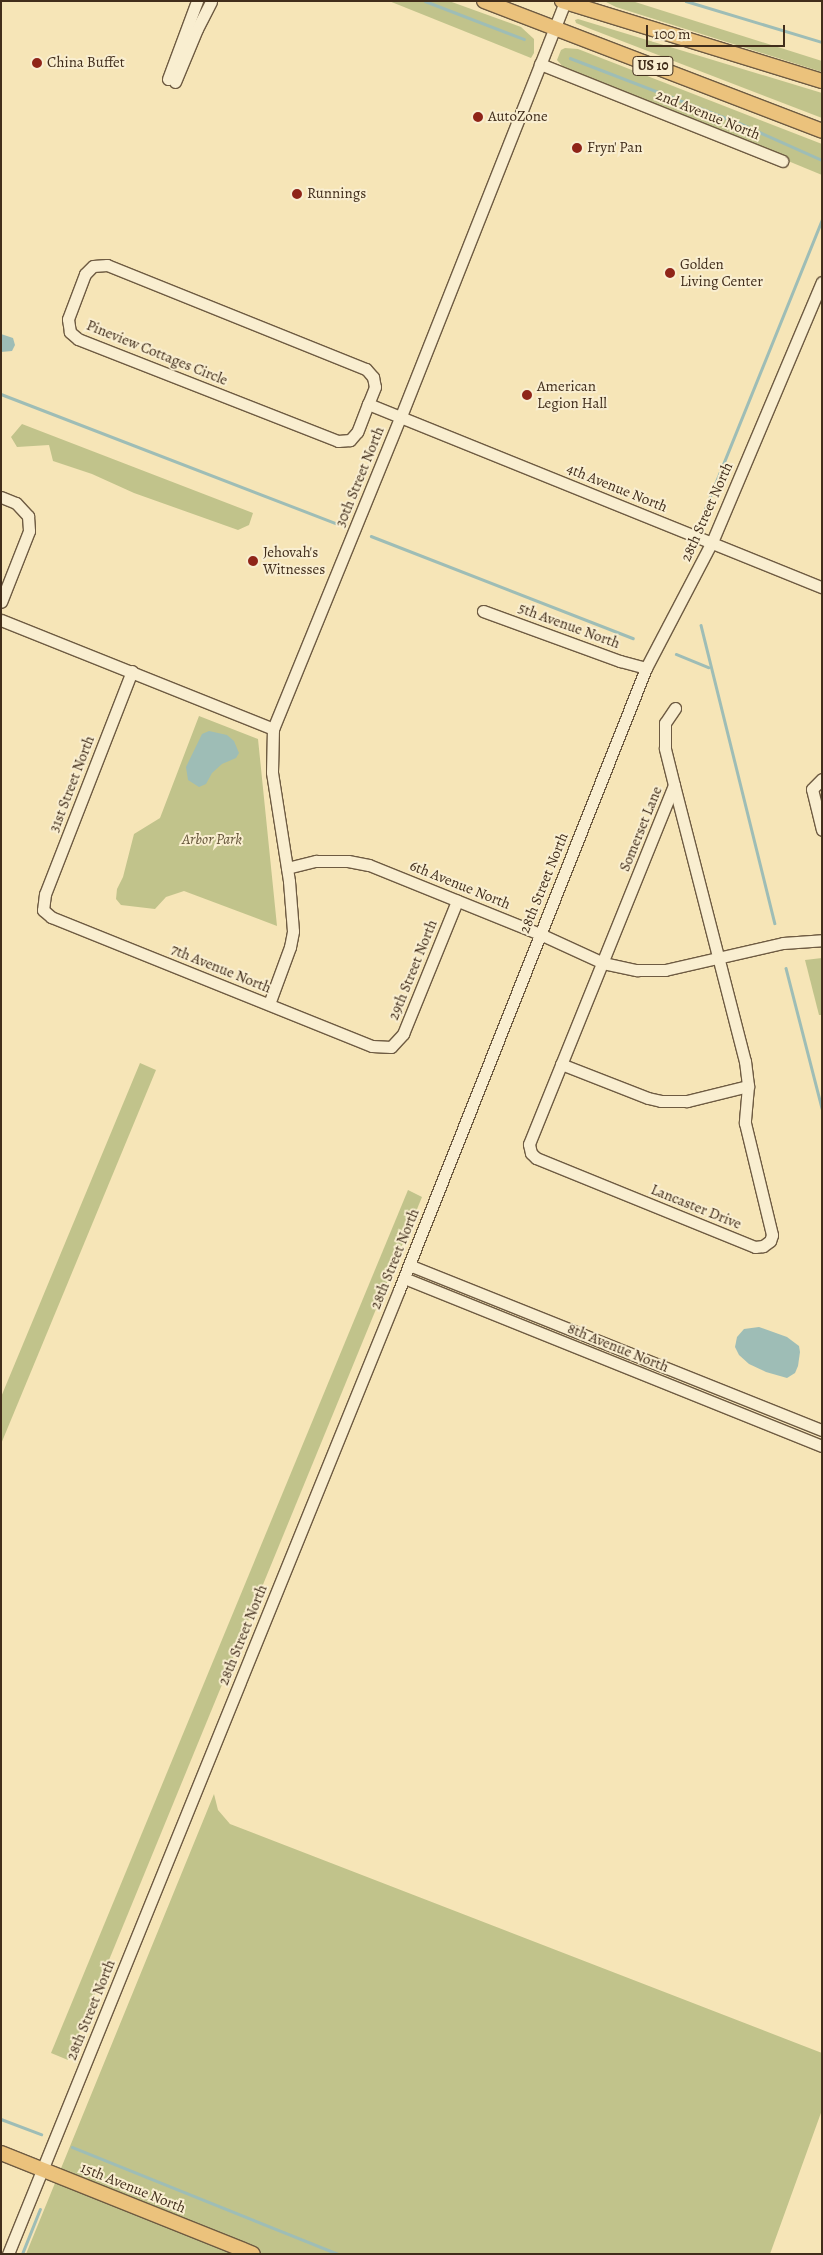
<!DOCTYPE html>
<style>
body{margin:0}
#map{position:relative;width:823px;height:2255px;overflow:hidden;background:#f6e5b7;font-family:Alegreya,serif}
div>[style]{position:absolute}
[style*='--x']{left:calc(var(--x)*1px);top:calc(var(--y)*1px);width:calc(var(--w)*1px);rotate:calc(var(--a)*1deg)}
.green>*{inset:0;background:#c1c38b}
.water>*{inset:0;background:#9ebdb6}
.stream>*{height:2.5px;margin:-1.25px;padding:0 1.25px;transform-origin:1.25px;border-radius:1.25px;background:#9ebdb6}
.roads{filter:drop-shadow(1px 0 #6e5b42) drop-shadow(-1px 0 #6e5b42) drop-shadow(0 1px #6e5b42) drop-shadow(0 -1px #6e5b42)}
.minor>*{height:11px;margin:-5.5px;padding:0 5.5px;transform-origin:5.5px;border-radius:5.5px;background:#f9eed0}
.major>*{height:14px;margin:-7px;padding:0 7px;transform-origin:7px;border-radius:7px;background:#ebc27c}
.dots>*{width:14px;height:14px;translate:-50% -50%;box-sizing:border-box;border:2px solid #f9eed0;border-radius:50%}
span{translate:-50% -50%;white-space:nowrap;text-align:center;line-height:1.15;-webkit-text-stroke:4px #f9eed0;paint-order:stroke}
.shield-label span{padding:1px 4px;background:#f9eed0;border:1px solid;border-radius:4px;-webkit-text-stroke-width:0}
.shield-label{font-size:14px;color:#412d1b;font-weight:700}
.poi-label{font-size:15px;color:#412d1b}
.left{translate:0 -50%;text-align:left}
.street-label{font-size:15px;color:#412d1b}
.park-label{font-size:15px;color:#615237;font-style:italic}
.frame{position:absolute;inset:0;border:2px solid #412d1b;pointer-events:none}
.scale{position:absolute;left:646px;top:25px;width:139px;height:22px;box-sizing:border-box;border:2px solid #412d1b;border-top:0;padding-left:6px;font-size:15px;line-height:18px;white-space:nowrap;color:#412d1b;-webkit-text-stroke:4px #f9eed0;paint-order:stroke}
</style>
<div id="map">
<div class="green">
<div style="clip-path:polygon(389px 1px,449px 1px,521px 27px,534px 39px,534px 53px,531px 58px)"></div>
<div style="clip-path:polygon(604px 1px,632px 1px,822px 61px,822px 72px,616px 7px)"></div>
<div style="clip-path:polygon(578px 19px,822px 93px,822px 118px,588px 28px,576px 23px,575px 20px)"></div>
<div style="clip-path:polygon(565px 48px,578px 49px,822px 144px,822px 175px,565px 69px,557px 60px,561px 50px)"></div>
<div style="clip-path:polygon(22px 424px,253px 513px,249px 525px,238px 530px,134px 493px,92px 474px,53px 461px,49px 445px,17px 447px,11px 437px)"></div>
<div style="clip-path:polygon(199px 716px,258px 739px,277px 926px,184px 891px,166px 897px,155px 909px,121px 905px,116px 899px,117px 889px,123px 877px,134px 834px,160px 818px)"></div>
<div style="clip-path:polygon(822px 958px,822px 1015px,819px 1015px,805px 960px)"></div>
<div style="clip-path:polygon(140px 1063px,156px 1070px,1px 1444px,1px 1397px)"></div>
<div style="clip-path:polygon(408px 1190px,422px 1197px,68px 2060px,51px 2053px)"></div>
<div style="clip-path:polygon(214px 1794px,218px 1810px,230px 1824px,822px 2053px,822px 2110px,770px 2254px,26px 2254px)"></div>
</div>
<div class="water">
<div style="clip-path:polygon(1px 334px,13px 338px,15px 345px,12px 351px,1px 352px)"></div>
<div style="clip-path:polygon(209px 731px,227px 735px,234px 741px,239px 753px,236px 758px,222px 764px,212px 773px,206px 784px,199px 787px,188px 780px,186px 767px,202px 734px)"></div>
<div style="clip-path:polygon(759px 1327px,787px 1337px,799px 1346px,800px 1352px,798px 1366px,795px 1373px,787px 1378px,766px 1372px,749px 1364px,739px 1355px,735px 1347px,737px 1337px,744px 1329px)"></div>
</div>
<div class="stream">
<div style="--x:425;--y:1;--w:106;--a:21"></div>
<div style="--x:686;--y:1;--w:142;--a:16.8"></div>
<div style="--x:570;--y:58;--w:179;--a:21"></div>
<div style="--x:737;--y:122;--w:93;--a:24.1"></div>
<div style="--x:1;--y:394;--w:361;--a:21.1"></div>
<div style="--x:705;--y:509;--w:312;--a:-68"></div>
<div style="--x:371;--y:536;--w:281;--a:21.3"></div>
<div style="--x:701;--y:625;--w:307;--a:76.1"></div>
<div style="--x:676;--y:654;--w:35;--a:22"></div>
<div style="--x:786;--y:968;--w:145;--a:75.6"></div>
<div style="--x:1;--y:2119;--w:43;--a:20.6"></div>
<div style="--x:72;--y:2147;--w:287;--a:21.9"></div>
<div style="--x:22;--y:2254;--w:48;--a:-68.2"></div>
</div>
<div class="roads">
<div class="minor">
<div style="--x:540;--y:64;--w:261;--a:21.8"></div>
<div style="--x:168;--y:79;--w:83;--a:-69.6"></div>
<div style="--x:175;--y:82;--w:57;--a:-67.5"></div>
<div style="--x:197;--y:29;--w:31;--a:-63"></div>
<div style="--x:368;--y:404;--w:30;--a:111"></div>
<div style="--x:357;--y:432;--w:11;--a:131"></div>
<div style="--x:350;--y:440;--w:12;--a:175"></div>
<div style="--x:338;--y:441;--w:279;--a:-158.6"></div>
<div style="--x:78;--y:339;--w:11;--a:-139"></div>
<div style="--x:70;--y:332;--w:13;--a:-99"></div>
<div style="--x:68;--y:319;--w:48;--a:-69.3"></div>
<div style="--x:85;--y:274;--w:11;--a:-45"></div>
<div style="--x:93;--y:266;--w:14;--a:-4"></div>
<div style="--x:107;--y:265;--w:279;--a:21.9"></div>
<div style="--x:366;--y:369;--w:11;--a:49"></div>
<div style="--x:373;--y:377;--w:10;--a:79"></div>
<div style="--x:375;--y:387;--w:18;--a:112"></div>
<div style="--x:368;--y:404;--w:489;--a:22"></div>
<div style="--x:1;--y:497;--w:16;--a:22"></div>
<div style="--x:16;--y:503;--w:18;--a:47"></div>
<div style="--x:28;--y:516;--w:15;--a:86"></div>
<div style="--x:29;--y:531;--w:76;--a:111.5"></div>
<div style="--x:483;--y:611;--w:146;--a:20.1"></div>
<div style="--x:620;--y:661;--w:27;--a:15"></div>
<div style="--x:1;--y:620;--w:293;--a:21.8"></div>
<div style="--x:132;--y:671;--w:239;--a:111.3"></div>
<div style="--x:45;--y:894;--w:16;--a:97"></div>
<div style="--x:43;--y:910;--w:11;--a:41"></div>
<div style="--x:51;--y:917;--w:346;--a:21.9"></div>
<div style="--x:372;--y:1046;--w:19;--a:3"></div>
<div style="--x:391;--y:1047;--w:18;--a:-47"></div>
<div style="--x:403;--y:1034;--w:144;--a:-67.9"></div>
<div style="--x:822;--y:779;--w:14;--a:135"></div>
<div style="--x:812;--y:789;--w:42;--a:76.3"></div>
<div style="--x:674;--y:785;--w:285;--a:75.6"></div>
<div style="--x:745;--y:1061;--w:25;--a:83"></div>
<div style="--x:748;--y:1086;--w:37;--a:95"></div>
<div style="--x:745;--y:1123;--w:115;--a:76.4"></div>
<div style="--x:772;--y:1235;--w:6;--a:108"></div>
<div style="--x:770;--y:1241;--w:9;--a:144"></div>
<div style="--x:763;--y:1246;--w:8;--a:173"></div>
<div style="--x:755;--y:1247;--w:236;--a:-157.9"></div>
<div style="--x:536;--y:1158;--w:7;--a:-135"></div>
<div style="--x:531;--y:1153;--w:9;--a:-103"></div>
<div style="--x:529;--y:1144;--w:387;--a:-68"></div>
<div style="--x:674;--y:785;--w:38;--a:-104"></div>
<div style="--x:665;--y:748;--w:25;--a:-90"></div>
<div style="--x:665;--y:723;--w:18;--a:-56"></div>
<div style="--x:287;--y:868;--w:30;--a:-14"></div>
<div style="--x:316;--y:861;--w:32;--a:0"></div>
<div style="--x:348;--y:861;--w:21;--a:11"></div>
<div style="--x:369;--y:865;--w:184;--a:22"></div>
<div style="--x:540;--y:934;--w:69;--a:24.7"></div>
<div style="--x:603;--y:963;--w:35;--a:12"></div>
<div style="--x:637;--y:970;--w:28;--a:0"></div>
<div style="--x:665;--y:970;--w:121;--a:-12.9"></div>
<div style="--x:783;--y:943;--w:39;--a:-4"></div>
<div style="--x:269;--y:1004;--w:61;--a:-69.8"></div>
<div style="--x:290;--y:947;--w:16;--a:-79"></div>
<div style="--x:293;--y:931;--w:50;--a:-94.6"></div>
<div style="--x:289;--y:881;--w:110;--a:-98.9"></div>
<div style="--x:272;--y:772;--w:43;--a:-88.7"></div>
<div style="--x:273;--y:729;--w:338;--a:-67.8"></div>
<div style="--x:401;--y:416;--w:446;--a:-68.4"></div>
<div style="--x:561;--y:1064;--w:93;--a:21.3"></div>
<div style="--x:648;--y:1098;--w:13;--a:13"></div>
<div style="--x:661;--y:1101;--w:26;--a:0"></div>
<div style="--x:687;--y:1101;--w:63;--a:-13.8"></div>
<div style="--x:409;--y:1265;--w:445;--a:21.8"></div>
<div style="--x:404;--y:1278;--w:450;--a:21.9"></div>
<div style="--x:8;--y:2254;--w:1040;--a:-67.92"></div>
<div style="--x:399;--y:1290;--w:669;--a:-68.34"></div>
<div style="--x:646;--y:668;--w:142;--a:-62.4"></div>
<div style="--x:712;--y:542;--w:282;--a:-67.1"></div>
</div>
<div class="major">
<div style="--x:484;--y:1;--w:362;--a:21"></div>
<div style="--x:562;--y:1;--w:272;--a:17.1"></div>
<div style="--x:1;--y:2153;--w:271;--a:21.8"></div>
</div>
</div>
<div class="dots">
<div style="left:37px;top:63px;background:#8f2418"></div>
<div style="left:478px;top:117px;background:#8f2418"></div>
<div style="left:577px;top:148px;background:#8f2418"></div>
<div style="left:297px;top:194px;background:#8f2418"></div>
<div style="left:670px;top:273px;background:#8f2418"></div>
<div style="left:527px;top:395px;background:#8f2418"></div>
<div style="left:253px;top:561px;background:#8f2418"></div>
</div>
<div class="shield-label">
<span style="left:653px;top:66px">US 10</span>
</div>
<div class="poi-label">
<span class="left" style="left:47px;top:63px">China Buffet</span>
<span class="left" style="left:488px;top:117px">AutoZone</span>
<span class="left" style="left:587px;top:148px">Fryn' Pan</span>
<span class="left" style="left:307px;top:194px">Runnings</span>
<span class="left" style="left:680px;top:273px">Golden<br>Living Center</span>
<span class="left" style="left:537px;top:395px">American<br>Legion Hall</span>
<span class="left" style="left:263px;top:561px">Jehovah's<br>Witnesses</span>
</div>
<div class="street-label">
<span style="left:708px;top:115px;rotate:22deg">2nd Avenue North</span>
<span style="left:157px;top:353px;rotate:22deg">Pineview Cottages Circle</span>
<span style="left:360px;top:477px;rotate:-68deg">30th Street North</span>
<span style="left:617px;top:488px;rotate:22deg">4th Avenue North</span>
<span style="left:707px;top:512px;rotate:-66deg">28th Street North</span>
<span style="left:569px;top:626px;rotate:20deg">5th Avenue North</span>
<span style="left:72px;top:784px;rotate:-69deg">31st Street North</span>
<span style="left:641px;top:829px;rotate:-68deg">Somerset Lane</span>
<span style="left:544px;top:883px;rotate:-68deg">28th Street North</span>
<span style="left:460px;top:885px;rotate:22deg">6th Avenue North</span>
<span style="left:221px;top:969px;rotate:22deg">7th Avenue North</span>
<span style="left:413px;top:970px;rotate:-68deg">29th Street North</span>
<span style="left:696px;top:1207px;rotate:22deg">Lancaster Drive</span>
<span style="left:395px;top:1259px;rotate:-68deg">28th Street North</span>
<span style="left:618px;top:1348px;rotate:22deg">8th Avenue North</span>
<span style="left:243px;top:1635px;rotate:-68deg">28th Street North</span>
<span style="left:91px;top:2010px;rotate:-68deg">28th Street North</span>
<span style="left:133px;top:2188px;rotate:22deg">15th Avenue North</span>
</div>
<div class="park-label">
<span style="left:212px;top:840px">Arbor Park</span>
</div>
<div class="frame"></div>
<div class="scale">100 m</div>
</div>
